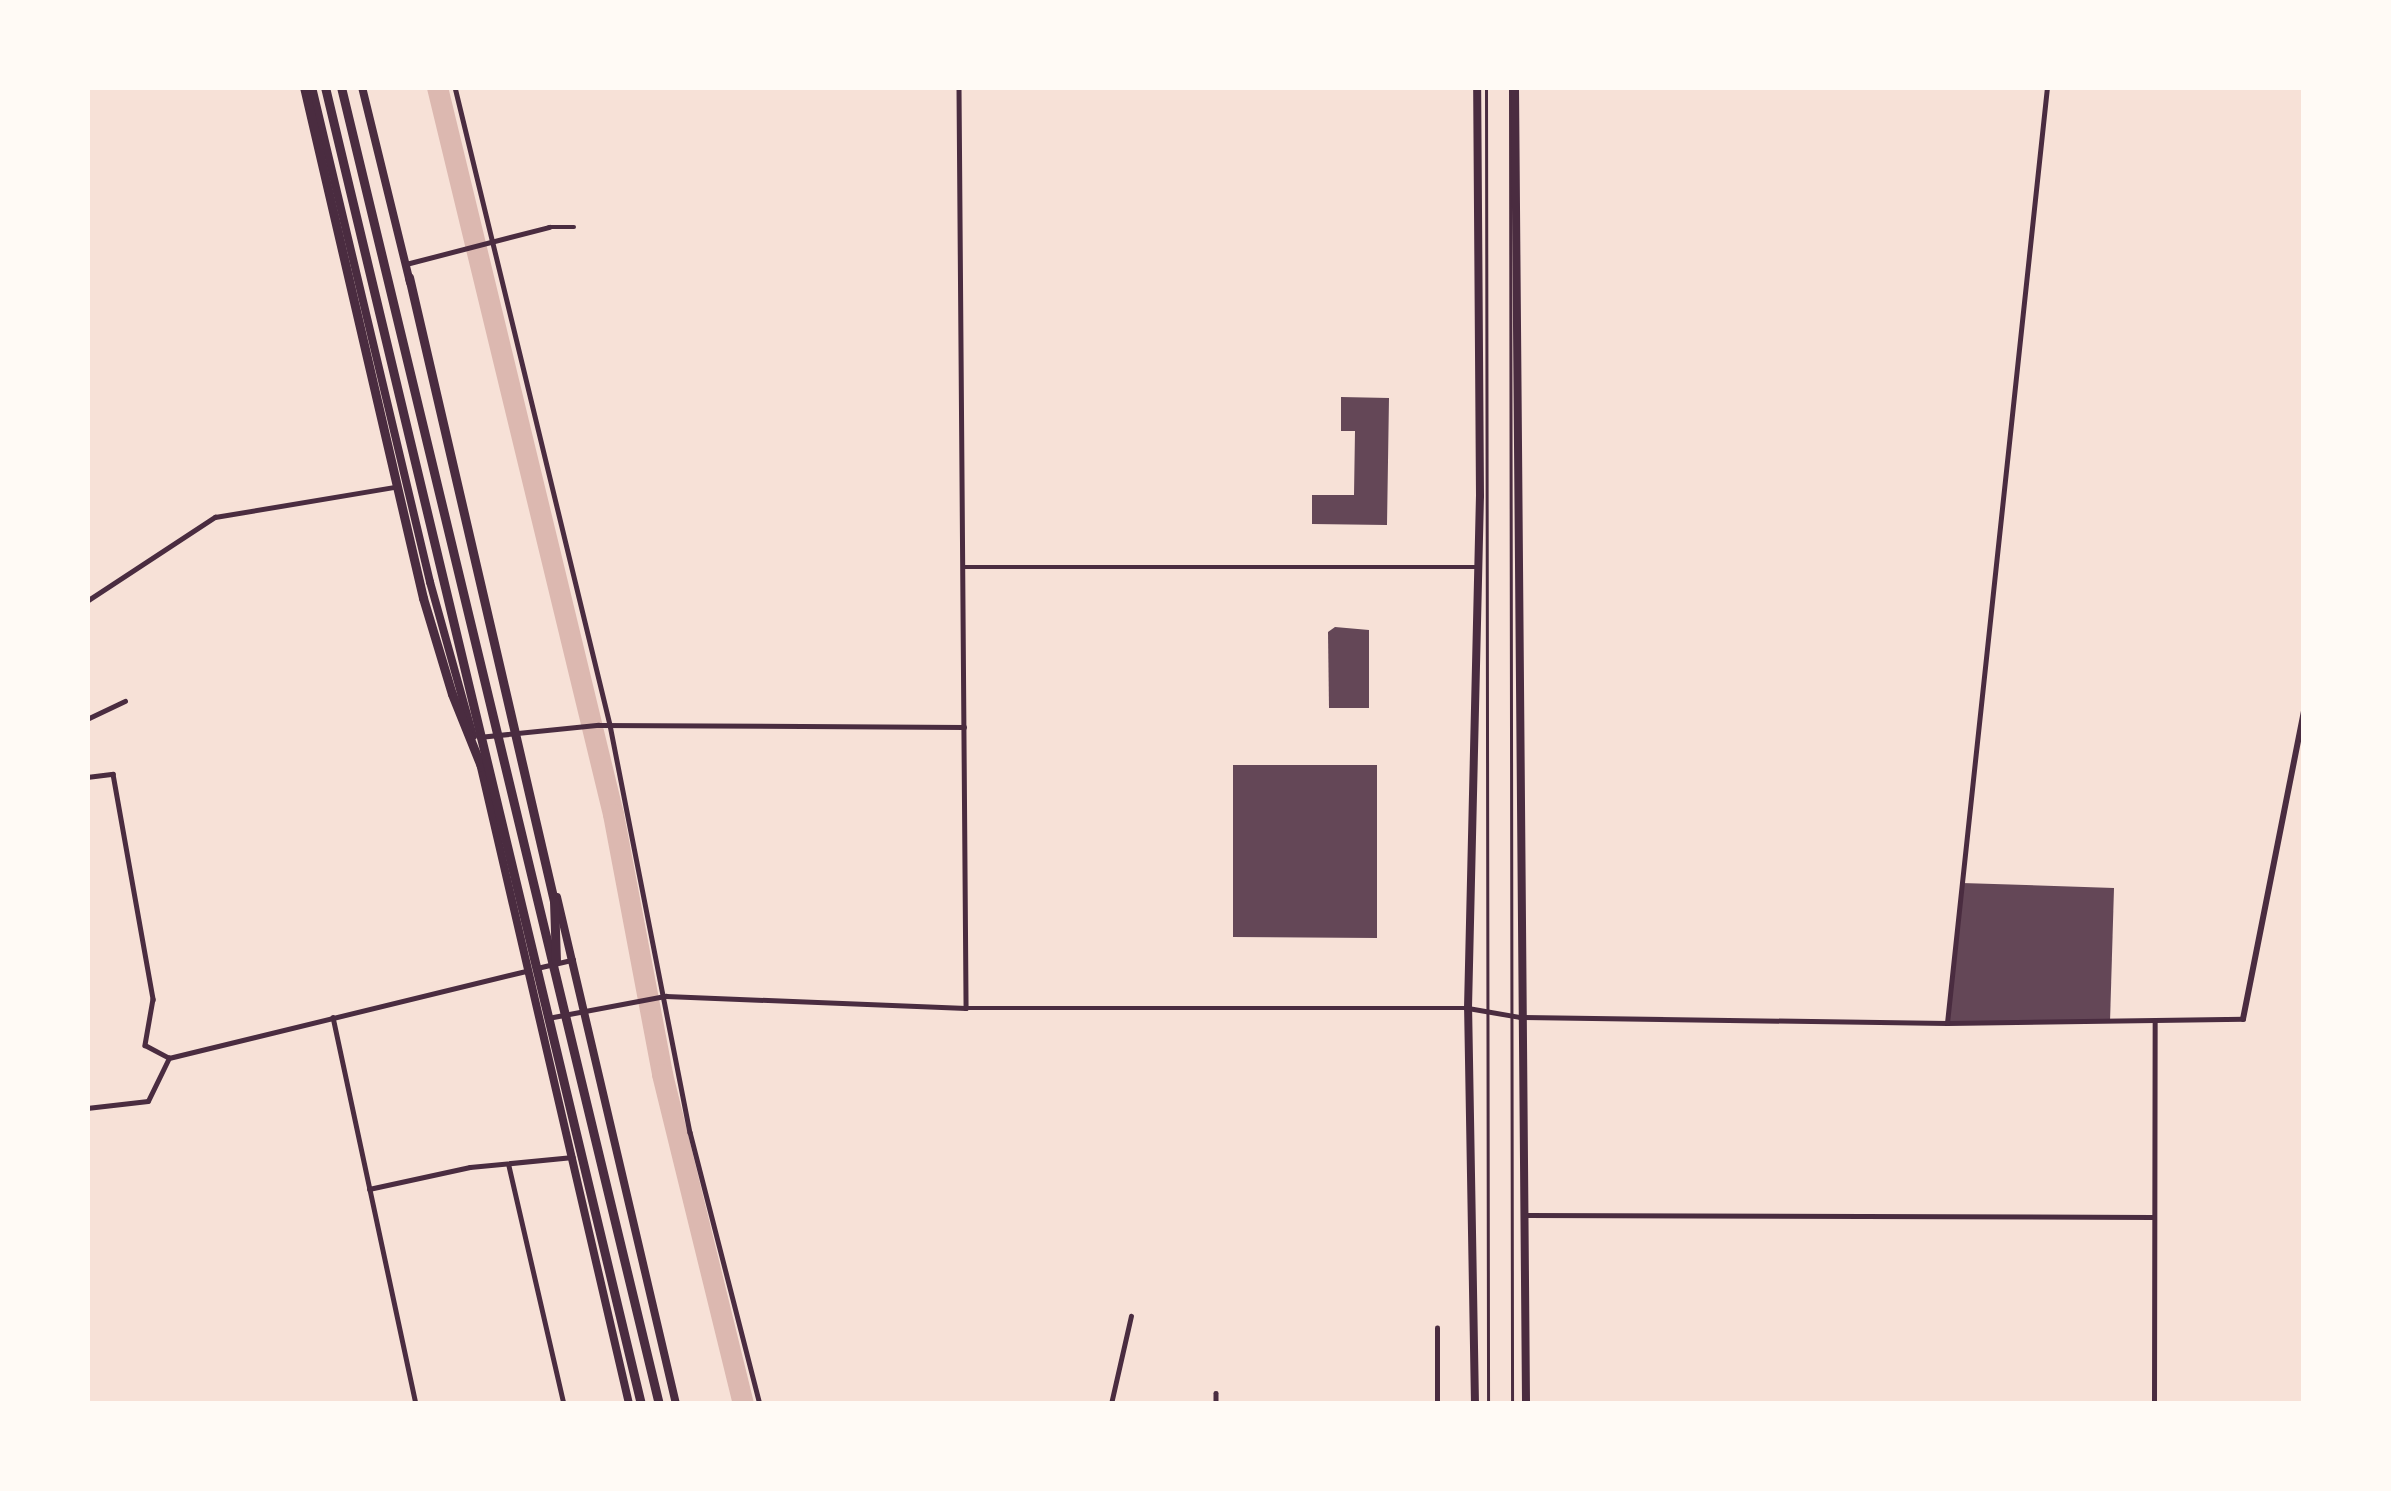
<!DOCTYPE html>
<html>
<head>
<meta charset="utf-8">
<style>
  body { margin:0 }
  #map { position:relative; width:2391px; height:1491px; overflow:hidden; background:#f7e1d7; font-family:Arial,sans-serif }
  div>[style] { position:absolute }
  .river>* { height:21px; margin:-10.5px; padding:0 10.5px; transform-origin:10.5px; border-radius:10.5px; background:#dcb8b0 }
  .building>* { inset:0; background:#644757 }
  .service>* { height:3px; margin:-1.5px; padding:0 1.5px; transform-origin:1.5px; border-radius:1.5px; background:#4a2c40 }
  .minor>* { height:4.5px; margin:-2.25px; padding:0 2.25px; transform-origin:2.25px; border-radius:2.25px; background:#4a2c40 }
  .tertiary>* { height:6px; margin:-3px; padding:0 3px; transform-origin:3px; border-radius:3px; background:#4a2c40 }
  .secondary>* { height:8px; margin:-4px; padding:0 4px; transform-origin:4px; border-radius:4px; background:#4a2c40 }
  .primary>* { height:8px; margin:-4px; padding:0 4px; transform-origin:4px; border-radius:4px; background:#4a2c40 }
  .trunk>* { height:9px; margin:-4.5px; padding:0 4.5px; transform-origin:4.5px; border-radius:4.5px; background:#4a2c40 }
  span { translate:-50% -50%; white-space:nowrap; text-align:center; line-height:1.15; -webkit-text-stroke:10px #fffaf5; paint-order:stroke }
  .frame { position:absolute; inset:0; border:90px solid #fffaf5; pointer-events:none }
</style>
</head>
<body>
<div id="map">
  <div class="river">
    <div style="left:437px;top:87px;width:748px;rotate:76.39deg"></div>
    <div style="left:613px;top:814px;width:265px;rotate:79.3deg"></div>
    <div style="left:662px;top:1074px;width:340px;rotate:76.2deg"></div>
  </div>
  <div class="building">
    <div style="clip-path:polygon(1341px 397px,1389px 398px,1387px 525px,1312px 524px,1312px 495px,1354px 495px,1355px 431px,1341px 431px)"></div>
    <div style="clip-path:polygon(1335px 627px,1369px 630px,1369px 708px,1329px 708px,1328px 632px)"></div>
    <div style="clip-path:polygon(1233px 765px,1377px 765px,1377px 938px,1233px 937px)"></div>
    <div style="clip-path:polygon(1962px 883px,2114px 888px,2110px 1022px,1947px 1023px)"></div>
  </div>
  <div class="service">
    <div style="left:1486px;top:87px;width:1317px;rotate:89.91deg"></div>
    <div style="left:1510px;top:87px;width:1317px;rotate:89.91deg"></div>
  </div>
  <div class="minor">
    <div style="left:455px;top:87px;width:657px;rotate:76.34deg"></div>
    <div style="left:610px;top:725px;width:415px;rotate:78.9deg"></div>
    <div style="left:690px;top:1132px;width:281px;rotate:75.6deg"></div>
    <div style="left:959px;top:87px;width:921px;rotate:89.56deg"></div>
    <div style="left:406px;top:264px;width:148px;rotate:-14.5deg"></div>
    <div style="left:549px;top:227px;width:25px"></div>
    <div style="left:963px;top:567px;width:515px"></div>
    <div style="left:87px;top:601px;width:153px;rotate:-33.3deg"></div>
    <div style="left:215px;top:517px;width:182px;rotate:-9.5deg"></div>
    <div style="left:87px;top:719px;width:42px;rotate:-25.3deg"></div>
    <div style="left:479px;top:737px;width:120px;rotate:-5.8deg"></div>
    <div style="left:598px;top:725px;width:366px;rotate:0.3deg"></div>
    <div style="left:87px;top:777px;width:26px;rotate:-7deg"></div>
    <div style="left:113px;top:774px;width:229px;rotate:79.9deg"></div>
    <div style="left:153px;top:999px;width:47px;rotate:99.9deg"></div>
    <div style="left:145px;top:1045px;width:27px;rotate:28deg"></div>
    <div style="left:537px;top:968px;width:37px;rotate:-13deg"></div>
    <div style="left:333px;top:1017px;width:396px;rotate:77.9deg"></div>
    <div style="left:548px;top:1018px;width:120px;rotate:-10.6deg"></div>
    <div style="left:666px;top:996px;width:300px;rotate:2.3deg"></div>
    <div style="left:966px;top:1008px;width:502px"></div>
    <div style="left:1468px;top:1008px;width:53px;rotate:9.8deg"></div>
    <div style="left:1520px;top:1017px;width:427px;rotate:0.8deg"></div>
    <div style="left:1947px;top:1023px;width:296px;rotate:-0.8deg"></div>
    <div style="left:1947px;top:1023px;width:941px;rotate:-83.9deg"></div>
    <div style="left:87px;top:1108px;width:61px;rotate:-6.5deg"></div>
    <div style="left:148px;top:1101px;width:48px;rotate:-64deg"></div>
    <div style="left:169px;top:1058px;width:367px;rotate:-13.7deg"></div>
    <div style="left:509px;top:1166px;width:244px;rotate:77deg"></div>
    <div style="left:369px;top:1189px;width:103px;rotate:-12.3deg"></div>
    <div style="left:470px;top:1167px;width:103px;rotate:-5.5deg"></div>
    <div style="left:1527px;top:1215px;width:625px;rotate:0.18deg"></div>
    <div style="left:1216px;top:1393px;width:11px;rotate:90deg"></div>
    <div style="left:1111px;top:1404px;width:90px;rotate:-77.2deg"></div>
    <div style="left:1437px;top:1404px;width:76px;rotate:-90deg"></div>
    <div style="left:2154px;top:1404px;width:383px;rotate:-89.9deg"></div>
  </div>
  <div class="tertiary">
    <div style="left:2243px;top:1019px;width:315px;rotate:-78.8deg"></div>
  </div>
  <div class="secondary">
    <div style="left:312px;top:87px;width:509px;rotate:76.59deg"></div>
    <div style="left:430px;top:582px;width:160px;rotate:74.4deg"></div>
    <div style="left:362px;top:87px;width:201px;rotate:76.2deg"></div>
    <div style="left:480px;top:763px;width:658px;rotate:76.91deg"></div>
    <div style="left:557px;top:897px;width:521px;rotate:76.79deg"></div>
  </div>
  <div class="primary">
    <div style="left:1515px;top:87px;width:1317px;rotate:89.52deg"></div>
    <div style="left:1475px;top:1404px;width:396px;rotate:-91deg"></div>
    <div style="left:1468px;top:1008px;width:512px;rotate:-88.66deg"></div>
    <div style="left:1480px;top:496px;width:409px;rotate:-90.4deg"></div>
  </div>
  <div class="trunk">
    <div style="left:304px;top:87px;width:525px;rotate:76.89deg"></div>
    <div style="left:423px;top:598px;width:100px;rotate:73.2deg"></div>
    <div style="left:452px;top:694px;width:78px;rotate:68.1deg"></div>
    <div style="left:325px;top:87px;width:1354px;rotate:76.51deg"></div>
    <div style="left:341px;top:87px;width:1355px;rotate:76.43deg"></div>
    <div style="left:409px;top:277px;width:641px;rotate:76.92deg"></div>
    <div style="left:554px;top:901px;width:60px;rotate:88.1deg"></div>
  </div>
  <div class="frame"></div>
</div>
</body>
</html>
